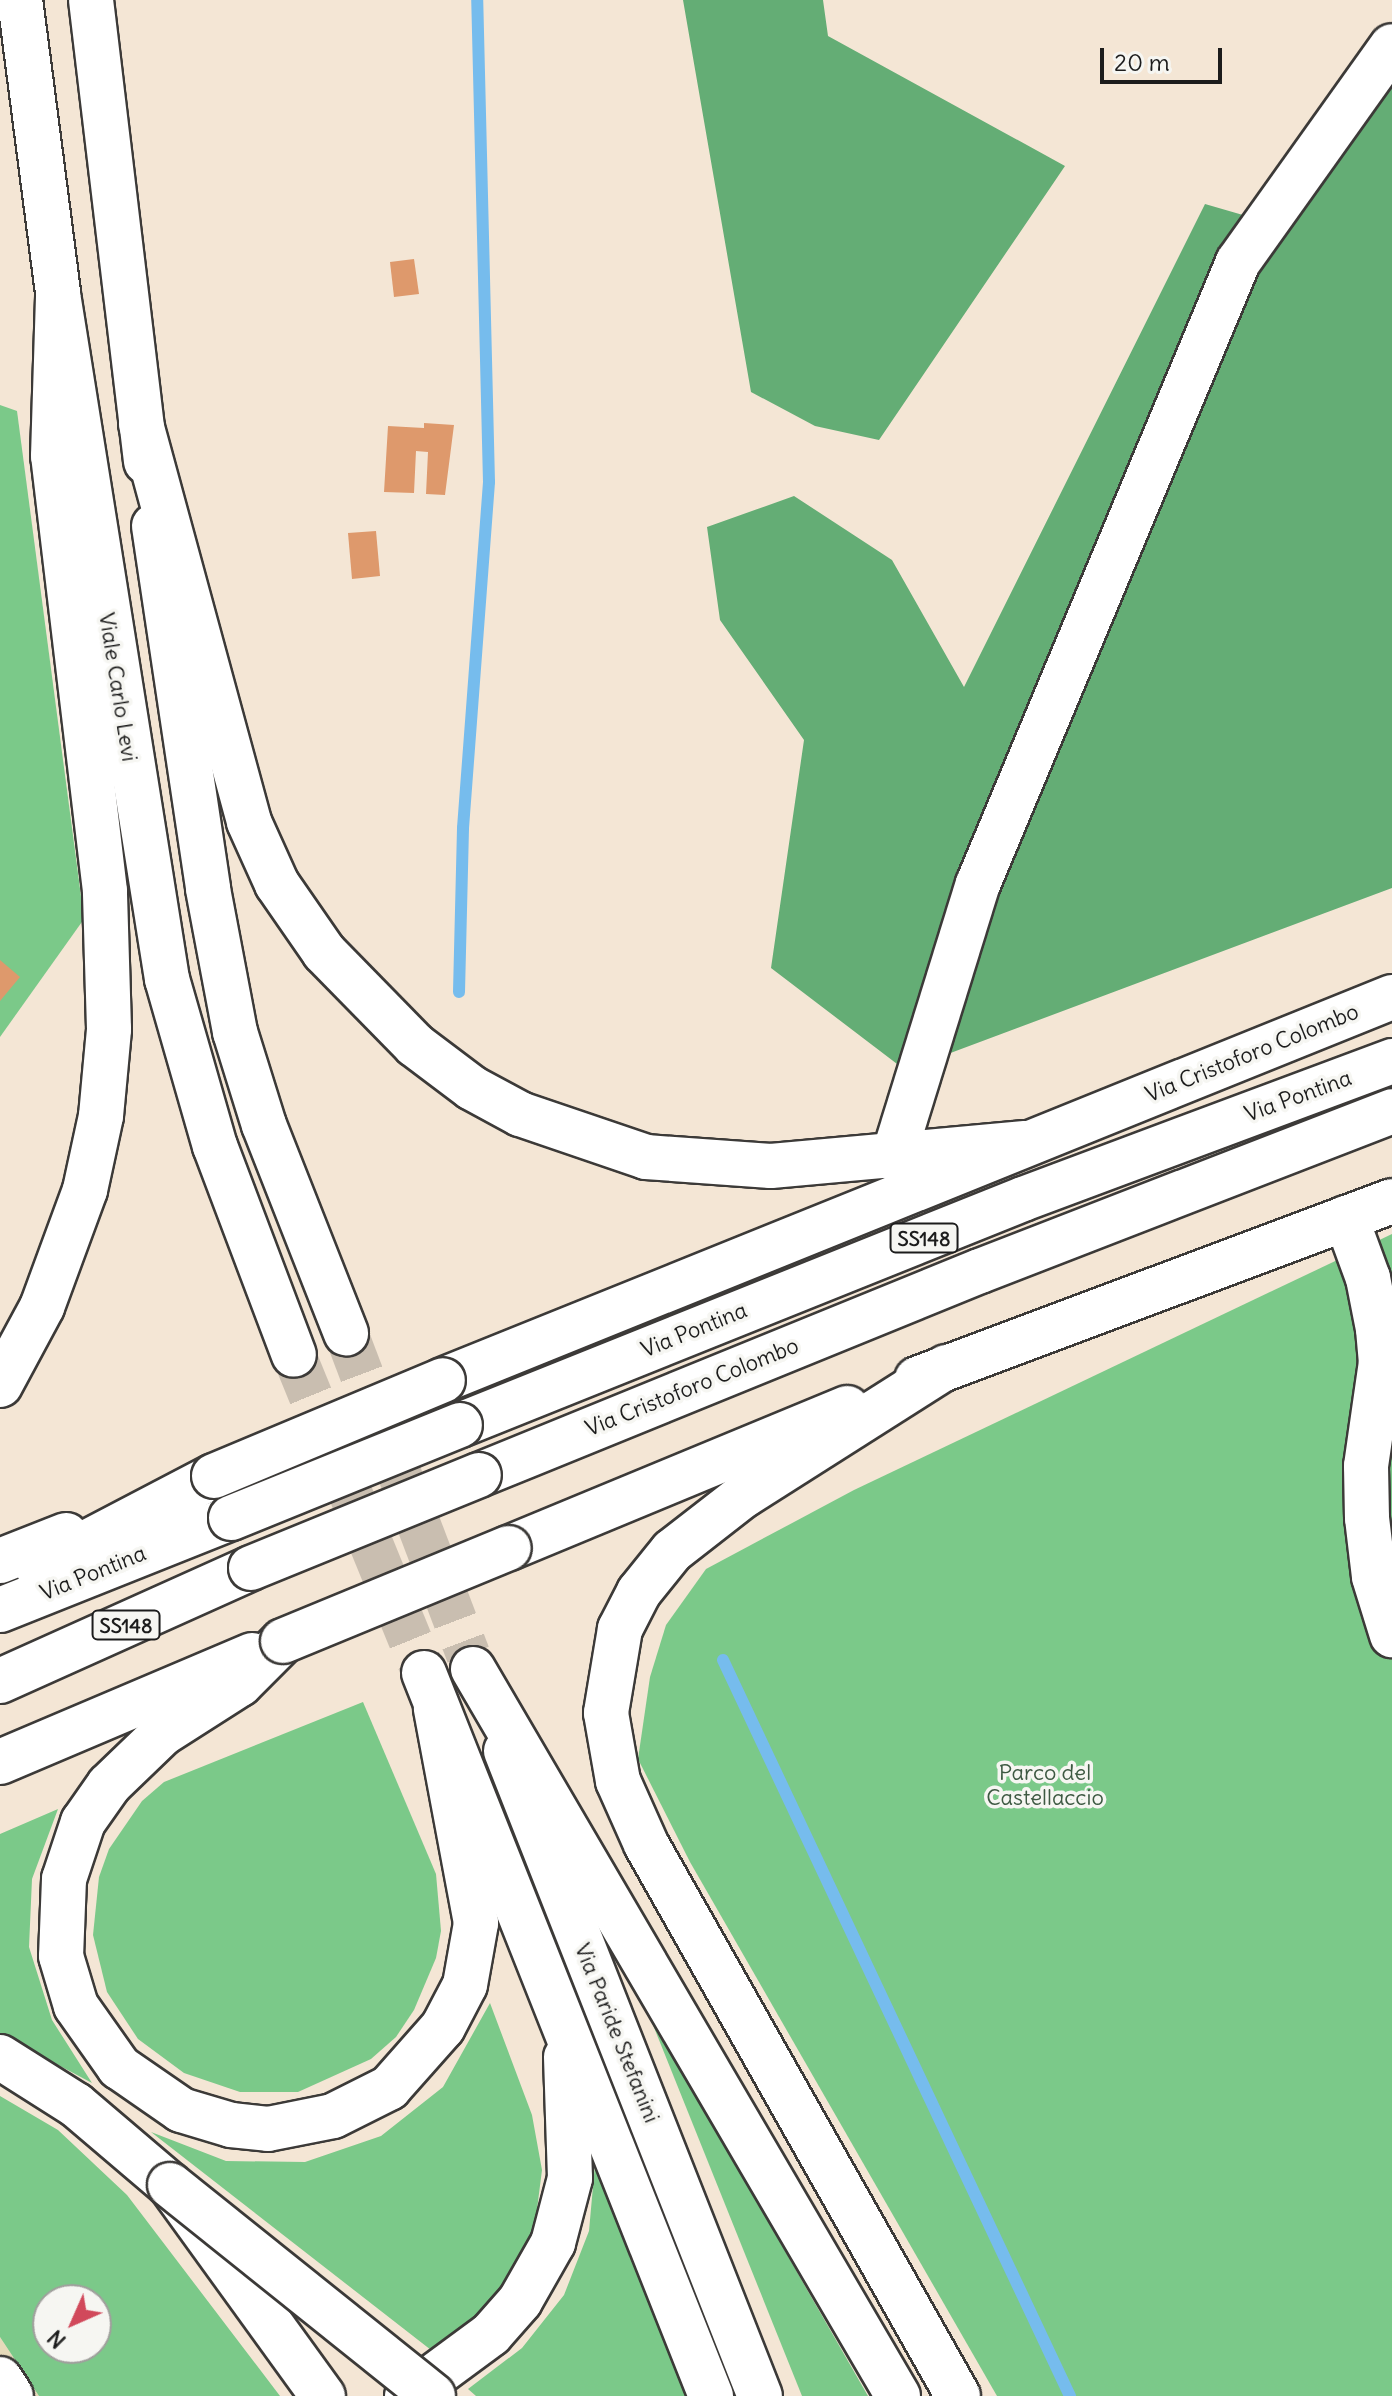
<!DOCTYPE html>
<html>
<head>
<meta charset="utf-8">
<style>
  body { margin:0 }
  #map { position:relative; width:1392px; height:2396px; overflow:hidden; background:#f4e6d5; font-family:Delius,sans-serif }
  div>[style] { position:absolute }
  .built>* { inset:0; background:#e6daba }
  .green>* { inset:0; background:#7bc989 }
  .forest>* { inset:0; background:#64ad75 }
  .stream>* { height:12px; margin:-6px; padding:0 6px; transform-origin:6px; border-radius:6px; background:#76bced }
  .building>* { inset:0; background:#de996c }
  .minor-tunnel>* { height:44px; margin-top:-22px; transform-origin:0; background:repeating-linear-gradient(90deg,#c9beb0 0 44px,transparent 0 66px) }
  .roads { filter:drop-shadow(2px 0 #3c3a38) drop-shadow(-2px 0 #3c3a38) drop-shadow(0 2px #3c3a38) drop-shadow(0 -2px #3c3a38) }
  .minor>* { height:44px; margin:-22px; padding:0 22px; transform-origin:22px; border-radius:22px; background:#fff }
  .major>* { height:44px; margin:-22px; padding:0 22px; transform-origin:22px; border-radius:22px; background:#fff }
  .highway>* { height:44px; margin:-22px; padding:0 22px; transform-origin:22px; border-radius:22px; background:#fff }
  .bridges { filter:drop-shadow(2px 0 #3c3a38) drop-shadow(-2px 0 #3c3a38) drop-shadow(0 2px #3c3a38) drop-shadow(0 -2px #3c3a38) }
  .major-bridge>* { height:44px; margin:-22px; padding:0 22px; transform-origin:22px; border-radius:22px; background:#fff }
  .highway-bridge>* { height:44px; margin:-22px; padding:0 22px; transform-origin:22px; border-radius:22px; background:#fff }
  span { translate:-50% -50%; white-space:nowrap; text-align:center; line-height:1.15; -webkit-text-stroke:7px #f6f6f2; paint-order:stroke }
  .shield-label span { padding:2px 6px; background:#f6f6f2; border:2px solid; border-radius:6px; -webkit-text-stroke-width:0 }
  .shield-label { font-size:20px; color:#1c1c1c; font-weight:700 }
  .street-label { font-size:22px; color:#1c1c1c }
  .park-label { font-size:22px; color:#3d5942 }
  .north { position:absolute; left:32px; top:2284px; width:80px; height:80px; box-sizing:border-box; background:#f6f6f2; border:2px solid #9f9f9c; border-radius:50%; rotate:225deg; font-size:22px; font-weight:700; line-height:32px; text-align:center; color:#1c1c1c }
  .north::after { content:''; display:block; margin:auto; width:28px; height:36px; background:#d1495b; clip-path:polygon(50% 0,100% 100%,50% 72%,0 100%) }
  .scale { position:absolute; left:1100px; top:48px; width:122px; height:36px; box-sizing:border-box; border:4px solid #1c1c1c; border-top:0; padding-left:10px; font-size:24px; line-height:28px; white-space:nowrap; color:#1c1c1c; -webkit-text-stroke:6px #f6f6f2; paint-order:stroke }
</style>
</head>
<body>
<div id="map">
  <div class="built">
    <div style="clip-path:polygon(0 2337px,39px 2396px,0 2396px)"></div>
  </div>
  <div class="green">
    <div style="clip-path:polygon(0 405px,17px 411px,84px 919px,0 1037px)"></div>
    <div style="clip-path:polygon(1392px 1234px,1392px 2396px,997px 2396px,690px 1862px,638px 1759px,650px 1677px,666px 1625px,706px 1569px,854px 1490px)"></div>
    <div style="clip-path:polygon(363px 1702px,436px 1874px,441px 1931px,436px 1958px,414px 2010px,396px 2037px,371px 2059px,298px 2092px,240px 2092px,184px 2073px,138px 2039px,107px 1992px,93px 1935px,99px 1877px,109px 1849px,142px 1801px,164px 1782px)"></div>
    <div style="clip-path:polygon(58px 1809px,32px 1879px,29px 1947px,52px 2020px,92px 2083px,0 2034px,0 1834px)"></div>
    <div style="clip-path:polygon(490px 2003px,532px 2115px,542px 2170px,535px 2225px,513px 2276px,477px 2319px,431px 2350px,151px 2132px,226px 2161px,305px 2162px,381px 2136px,443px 2087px)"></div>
    <div style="clip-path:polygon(647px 2010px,868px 2396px,802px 2396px)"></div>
    <div style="clip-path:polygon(evenodd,0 2096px,58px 2130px,127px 2195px,280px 2396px,39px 2396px,0 2337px,0 2096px,48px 2300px,96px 2300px,96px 2348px,48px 2348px,48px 2300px)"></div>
    <div style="clip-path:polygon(595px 2164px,691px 2396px,476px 2396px,468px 2389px,522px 2348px,564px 2295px,589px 2231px)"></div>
  </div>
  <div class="forest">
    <div style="clip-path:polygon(683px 0,823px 0,828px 36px,1065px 166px,879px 440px,815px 426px,751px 392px)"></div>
    <div style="clip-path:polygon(1392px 46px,1392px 888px,905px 1070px,771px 968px,804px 740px,720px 620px,707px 527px,794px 496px,892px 560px,964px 687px,1205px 204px,1267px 222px)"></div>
  </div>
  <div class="stream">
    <div style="left:459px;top:992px;width:164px;rotate:-88.6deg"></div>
    <div style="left:463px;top:828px;width:347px;rotate:-85.7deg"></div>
    <div style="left:489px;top:482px;width:482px;rotate:-91.4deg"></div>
    <div style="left:723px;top:1660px;width:814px;rotate:64.76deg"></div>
  </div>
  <div class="building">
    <div style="clip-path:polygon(414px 259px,419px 294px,394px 297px,390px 262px)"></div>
    <div style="clip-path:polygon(424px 423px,454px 425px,445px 495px,426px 494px,428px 452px,416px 451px,414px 493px,384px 492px,388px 426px,424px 428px)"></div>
    <div style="clip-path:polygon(376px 531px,380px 576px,352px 579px,348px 533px)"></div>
    <div style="clip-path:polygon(0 960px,20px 977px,0 1001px)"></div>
  </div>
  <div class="minor-tunnel">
    <div style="left:346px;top:1333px;width:344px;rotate:69.2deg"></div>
    <div style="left:294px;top:1355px;width:344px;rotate:67.8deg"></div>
  </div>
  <div class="roads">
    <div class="minor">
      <div style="left:20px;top:0;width:296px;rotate:82.6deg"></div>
      <div style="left:58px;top:294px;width:694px;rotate:80.96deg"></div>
      <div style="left:167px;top:979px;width:174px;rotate:74deg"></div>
      <div style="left:215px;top:1146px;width:223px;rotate:69.3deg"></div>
      <div style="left:91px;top:0;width:465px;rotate:83.2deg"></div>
      <div style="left:154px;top:526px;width:367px;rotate:81.5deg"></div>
      <div style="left:208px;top:889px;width:146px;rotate:79.3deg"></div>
      <div style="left:235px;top:1032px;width:97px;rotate:72.7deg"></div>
      <div style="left:264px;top:1125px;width:224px;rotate:68.5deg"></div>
      <div style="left:893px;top:1158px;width:287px;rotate:-72.8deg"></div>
      <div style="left:978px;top:884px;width:674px;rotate:-67.31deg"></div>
      <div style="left:1238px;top:262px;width:265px;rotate:-54.5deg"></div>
      <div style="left:1346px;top:1218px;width:64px;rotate:69.9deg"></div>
      <div style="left:1368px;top:1278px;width:52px;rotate:78.9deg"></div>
      <div style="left:1378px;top:1329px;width:33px;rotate:85deg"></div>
      <div style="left:1381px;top:1362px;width:105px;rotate:98.2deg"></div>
      <div style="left:1366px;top:1466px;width:52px;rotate:88.9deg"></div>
      <div style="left:1367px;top:1518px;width:59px;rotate:83.2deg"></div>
      <div style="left:1374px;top:1577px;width:61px;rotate:72.8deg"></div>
      <div style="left:424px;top:1673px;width:778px;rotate:68.35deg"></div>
      <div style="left:506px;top:1751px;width:693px;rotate:68.51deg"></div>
      <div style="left:0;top:2379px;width:20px;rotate:57deg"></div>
      <div style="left:407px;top:2396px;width:104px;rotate:-36.4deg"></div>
      <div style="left:491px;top:2334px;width:44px;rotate:-48.7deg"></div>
      <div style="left:520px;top:2301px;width:67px;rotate:-60.4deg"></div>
      <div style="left:553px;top:2243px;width:67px;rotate:-75.3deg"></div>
      <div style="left:570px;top:2178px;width:121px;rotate:-91.9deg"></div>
    </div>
    <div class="major">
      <div style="left:946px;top:1367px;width:239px;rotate:147.6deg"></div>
      <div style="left:744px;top:1495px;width:91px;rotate:142.1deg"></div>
      <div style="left:672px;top:1551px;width:53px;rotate:128.8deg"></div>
      <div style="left:639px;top:1592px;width:42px;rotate:117.2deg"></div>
      <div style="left:620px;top:1629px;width:85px;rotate:99.5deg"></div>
      <div style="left:606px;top:1713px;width:69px;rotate:80deg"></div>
      <div style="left:618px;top:1781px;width:69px;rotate:66deg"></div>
      <div style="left:646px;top:1844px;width:634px;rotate:60.52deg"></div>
      <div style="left:917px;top:1379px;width:507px;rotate:-20.54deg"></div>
      <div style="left:509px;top:1548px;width:366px;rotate:-22.5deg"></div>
      <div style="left:283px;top:1641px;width:61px;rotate:135deg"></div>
      <div style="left:240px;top:1684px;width:91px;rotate:147.5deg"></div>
      <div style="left:163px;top:1733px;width:75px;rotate:136.1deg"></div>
      <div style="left:109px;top:1785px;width:45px;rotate:125.1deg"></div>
      <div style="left:83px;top:1822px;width:60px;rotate:108.4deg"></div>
      <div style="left:64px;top:1879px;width:77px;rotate:92.2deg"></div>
      <div style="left:61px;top:1956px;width:52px;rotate:73.3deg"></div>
      <div style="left:76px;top:2006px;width:75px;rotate:54.8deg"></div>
      <div style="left:119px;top:2067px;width:75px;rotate:34.7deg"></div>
      <div style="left:181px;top:2110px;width:52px;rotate:16.7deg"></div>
      <div style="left:231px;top:2125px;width:37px;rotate:6deg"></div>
      <div style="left:268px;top:2129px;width:66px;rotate:-11.3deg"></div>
      <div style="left:333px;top:2116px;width:63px;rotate:-26.6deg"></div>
      <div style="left:389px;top:2088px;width:81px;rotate:-48.5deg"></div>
      <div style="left:443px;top:2027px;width:47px;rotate:-62.4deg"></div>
      <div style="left:465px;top:1985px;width:63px;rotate:-79.9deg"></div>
      <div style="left:476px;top:1923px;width:218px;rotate:-100.6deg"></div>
      <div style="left:473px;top:1669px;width:842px;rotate:59.69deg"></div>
      <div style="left:0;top:1762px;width:274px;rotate:-23deg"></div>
      <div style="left:0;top:2057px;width:90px;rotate:32.3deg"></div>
      <div style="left:76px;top:2105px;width:123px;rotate:40.4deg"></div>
      <div style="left:170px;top:2185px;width:261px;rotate:54.1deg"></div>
    </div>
    <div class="highway">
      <div style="left:141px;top:424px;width:412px;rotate:74.8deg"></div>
      <div style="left:249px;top:822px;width:68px;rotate:65.7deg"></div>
      <div style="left:277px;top:884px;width:83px;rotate:55.3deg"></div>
      <div style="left:324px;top:952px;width:130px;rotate:45.6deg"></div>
      <div style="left:415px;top:1045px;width:71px;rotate:37deg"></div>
      <div style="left:472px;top:1088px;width:55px;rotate:28.4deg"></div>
      <div style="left:520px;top:1114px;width:133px;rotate:18.8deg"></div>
      <div style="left:646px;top:1157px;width:125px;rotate:4.1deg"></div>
      <div style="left:771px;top:1166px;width:255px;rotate:-5.2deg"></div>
      <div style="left:443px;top:1380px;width:1023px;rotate:-21.98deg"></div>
      <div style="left:0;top:1385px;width:89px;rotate:-61.7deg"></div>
      <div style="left:42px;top:1307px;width:125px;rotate:-69.8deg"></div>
      <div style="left:85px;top:1190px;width:76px;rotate:-77.8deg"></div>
      <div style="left:101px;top:1116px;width:87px;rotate:-84.7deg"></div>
      <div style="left:109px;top:1029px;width:138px;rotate:-91.7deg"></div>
      <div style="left:105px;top:891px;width:438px;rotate:-96.8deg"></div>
      <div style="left:53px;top:456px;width:162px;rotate:-88.2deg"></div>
      <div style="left:460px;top:1425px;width:607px;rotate:-21.87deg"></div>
      <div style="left:1023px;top:1199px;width:394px;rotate:-20.5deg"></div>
      <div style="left:479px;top:1475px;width:541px;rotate:-22.16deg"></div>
      <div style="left:980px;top:1271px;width:442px;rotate:-21.2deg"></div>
      <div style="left:0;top:1561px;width:71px;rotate:-21.5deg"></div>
      <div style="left:38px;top:1568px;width:199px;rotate:-27.6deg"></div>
      <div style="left:0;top:1610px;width:249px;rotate:-21.7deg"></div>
      <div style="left:0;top:1681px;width:275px;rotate:-24.2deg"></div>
    </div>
  </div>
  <div class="bridges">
    <div class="major-bridge">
      <div style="left:283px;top:1641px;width:244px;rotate:-22.4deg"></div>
      <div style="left:170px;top:2185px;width:337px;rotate:38.7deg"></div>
    </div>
    <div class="highway-bridge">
      <div style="left:214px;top:1476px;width:248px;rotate:-22.7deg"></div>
      <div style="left:231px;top:1518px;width:247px;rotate:-22.1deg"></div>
      <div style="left:251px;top:1568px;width:246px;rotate:-22.2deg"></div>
    </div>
  </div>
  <div class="shield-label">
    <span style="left:924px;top:1238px">SS148</span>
    <span style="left:126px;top:1625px">SS148</span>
  </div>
  <div class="street-label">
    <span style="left:118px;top:687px;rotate:81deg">Viale Carlo Levi</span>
    <span style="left:1252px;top:1053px;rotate:-22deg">Via Cristoforo Colombo</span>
    <span style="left:1298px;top:1096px;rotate:-20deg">Via Pontina</span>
    <span style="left:694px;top:1330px;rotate:-22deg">Via Pontina</span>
    <span style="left:692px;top:1387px;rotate:-22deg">Via Cristoforo Colombo</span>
    <span style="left:93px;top:1573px;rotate:-22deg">Via Pontina</span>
    <span style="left:617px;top:2033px;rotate:68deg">Via Paride Stefanini</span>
  </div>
  <div class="park-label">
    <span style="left:1045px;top:1785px">Parco del<br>Castellaccio</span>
  </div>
  <div class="north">N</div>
  <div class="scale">20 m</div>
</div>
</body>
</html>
